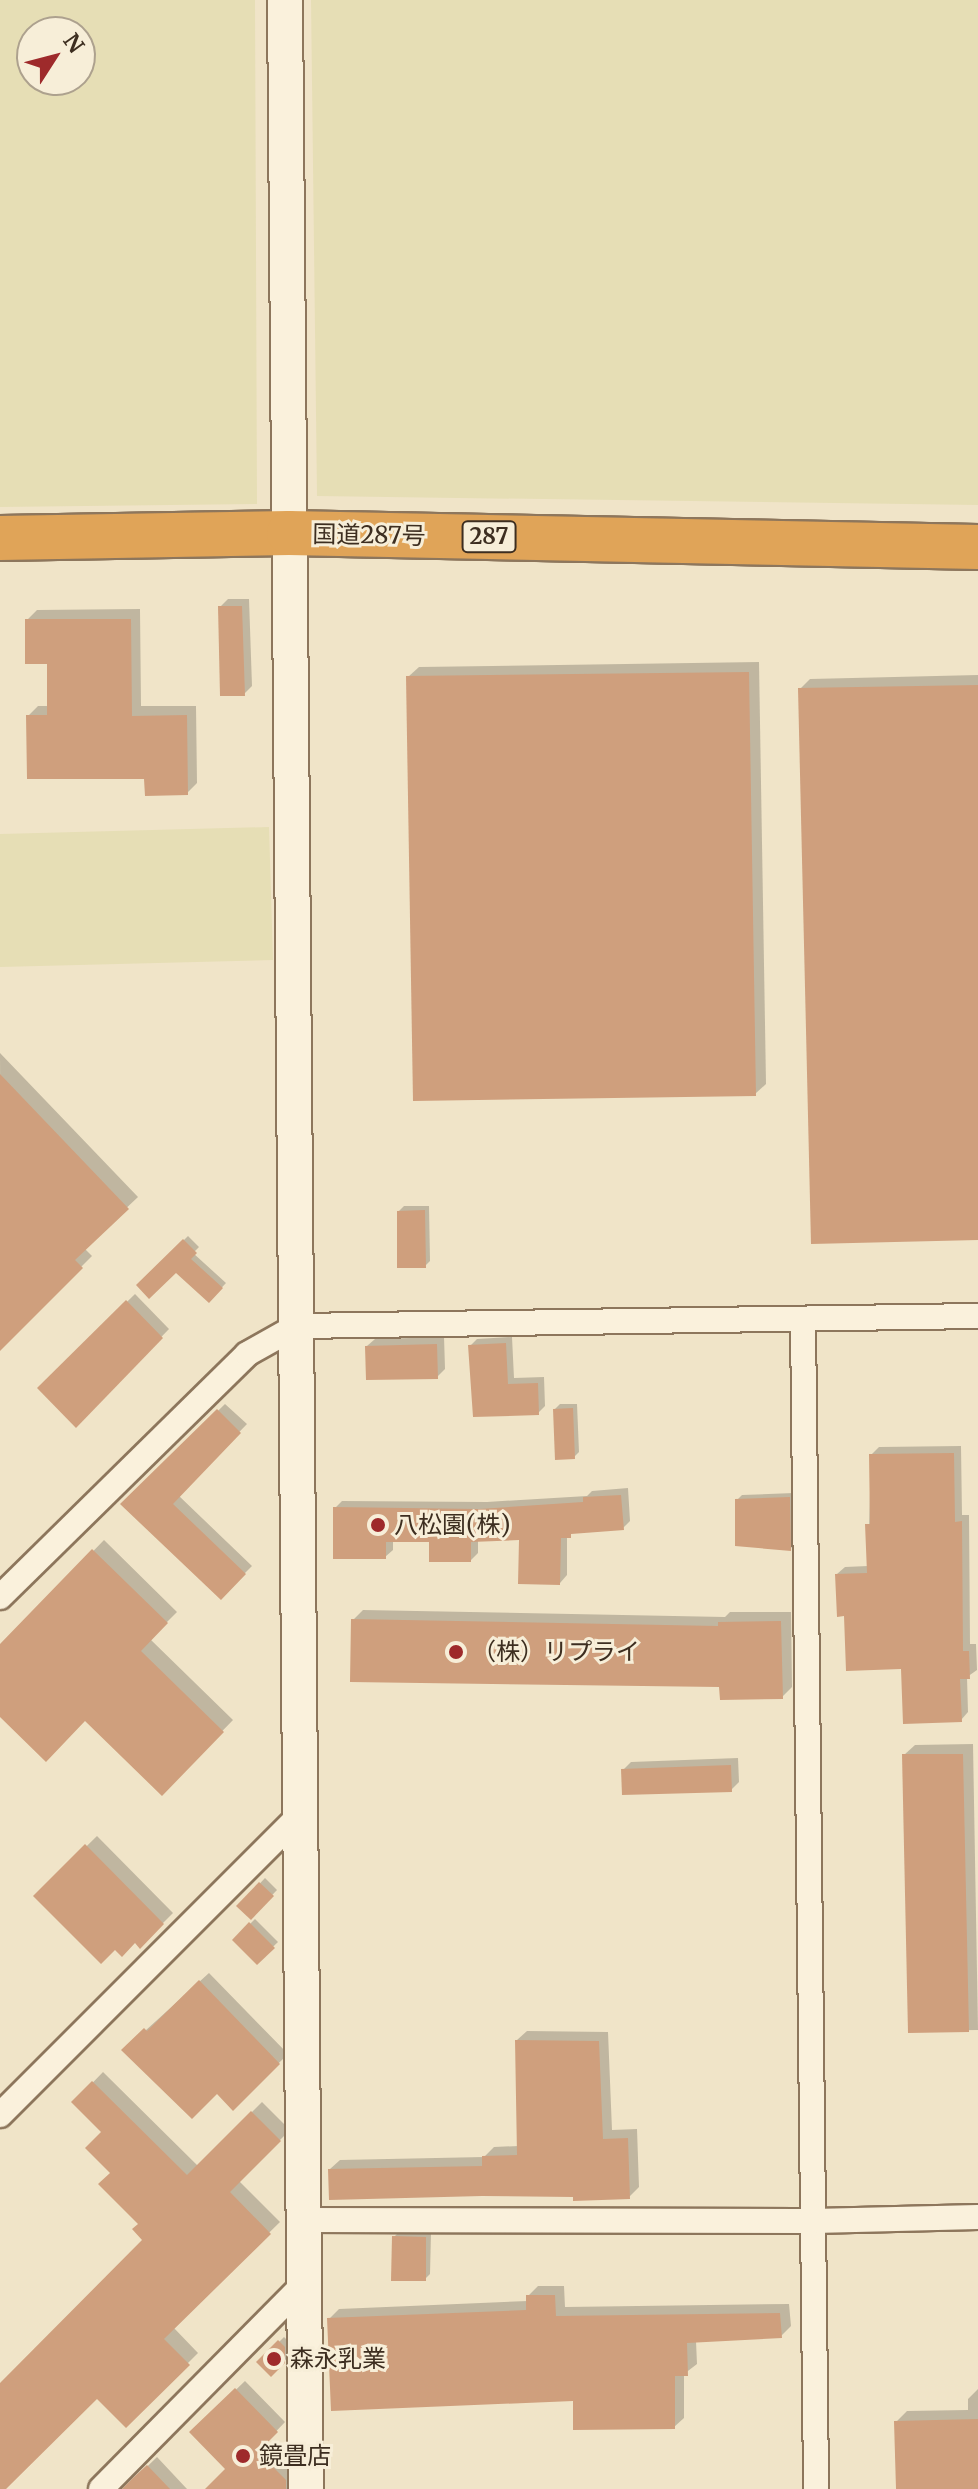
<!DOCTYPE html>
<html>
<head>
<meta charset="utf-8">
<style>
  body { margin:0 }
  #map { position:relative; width:978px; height:2489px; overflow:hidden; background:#f0e4c8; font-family:Merriweather,"Noto Sans JP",serif }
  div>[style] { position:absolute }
  .farmland>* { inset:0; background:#e6deb5 }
  .shadow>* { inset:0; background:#0003 }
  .building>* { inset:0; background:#cf9f7d }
  .roads { filter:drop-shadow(2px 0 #8d765c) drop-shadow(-2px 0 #8d765c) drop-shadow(0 2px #8d765c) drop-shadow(0 -2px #8d765c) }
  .street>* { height:24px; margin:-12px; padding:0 12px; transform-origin:12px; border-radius:12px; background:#faf1dc }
  .secondary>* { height:34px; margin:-17px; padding:0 17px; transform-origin:17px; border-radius:17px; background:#faf1dc }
  .highway>* { height:44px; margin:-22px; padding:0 22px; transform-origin:22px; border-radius:22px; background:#e0a458 }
  .dots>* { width:22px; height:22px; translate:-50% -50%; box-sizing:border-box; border:4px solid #f7eed8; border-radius:50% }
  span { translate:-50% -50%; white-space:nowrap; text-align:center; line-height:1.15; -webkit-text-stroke:6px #f7eed8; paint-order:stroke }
  .shield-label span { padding:2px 6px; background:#f7eed8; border:2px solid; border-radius:6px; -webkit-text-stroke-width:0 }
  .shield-label { font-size:22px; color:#3d2e20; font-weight:700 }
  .street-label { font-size:24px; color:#3d2e20 }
  .poi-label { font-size:24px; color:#3d2e20 }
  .left { translate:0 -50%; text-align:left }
  .north { position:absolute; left:16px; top:16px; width:80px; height:80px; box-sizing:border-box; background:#f7eed8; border:2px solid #ada18e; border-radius:50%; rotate:54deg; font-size:22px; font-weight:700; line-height:32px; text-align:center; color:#3d2e20 }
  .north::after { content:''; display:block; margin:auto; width:28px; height:36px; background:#9e2a2b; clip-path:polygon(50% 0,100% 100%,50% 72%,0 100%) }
</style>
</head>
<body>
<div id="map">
  <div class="farmland">
    <div style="clip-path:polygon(evenodd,0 0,255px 0,257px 504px,0 507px,0 0,32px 32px,80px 32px,80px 80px,32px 80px,32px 32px)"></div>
    <div style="clip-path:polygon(311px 0,978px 0,978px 505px,317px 496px)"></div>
    <div style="clip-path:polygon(269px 827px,273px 960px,0 967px,0 834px)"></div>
  </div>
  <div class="shadow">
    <div style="clip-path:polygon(228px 599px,249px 599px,252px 686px,244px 694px,220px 607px)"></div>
    <div style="clip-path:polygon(140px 609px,141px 706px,196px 706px,197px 783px,187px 793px,146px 777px,28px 716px,38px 706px,49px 706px,49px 662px,27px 620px,37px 610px)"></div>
    <div style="clip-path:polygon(759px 662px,766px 1084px,755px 1094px,408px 677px,419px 667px)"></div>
    <div style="clip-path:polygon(978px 675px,978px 1238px,800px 689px,810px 679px)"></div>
    <div style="clip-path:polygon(0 1053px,138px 1197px,84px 1248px,92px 1256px,1px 1347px)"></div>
    <div style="clip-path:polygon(404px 1206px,429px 1206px,430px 1261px,425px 1266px,399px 1211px)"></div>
    <div style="clip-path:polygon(188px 1236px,199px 1247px,193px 1253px,226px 1283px,209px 1301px,176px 1270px,139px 1285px)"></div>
    <div style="clip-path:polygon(135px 1294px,169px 1329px,76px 1425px,39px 1388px)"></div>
    <div style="clip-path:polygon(444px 1337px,445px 1369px,437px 1377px,367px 1346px,375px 1339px)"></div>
    <div style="clip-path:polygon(512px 1337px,514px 1378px,544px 1377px,545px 1406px,538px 1413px,475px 1415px,470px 1346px,477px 1339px)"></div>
    <div style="clip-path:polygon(225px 1404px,247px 1424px,178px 1495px,252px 1566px,221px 1597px,123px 1504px)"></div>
    <div style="clip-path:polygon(560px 1404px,577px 1404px,579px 1452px,574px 1457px,555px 1409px)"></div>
    <div style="clip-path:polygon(961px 1446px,962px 1515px,969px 1515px,970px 1644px,976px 1644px,977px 1670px,967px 1677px,968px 1712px,961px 1720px,846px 1614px,837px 1574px,845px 1567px,868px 1566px,871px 1455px,879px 1447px)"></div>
    <div style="clip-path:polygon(628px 1488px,630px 1521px,623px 1528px,574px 1531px,567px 1536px,567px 1575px,560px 1583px,521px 1538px,478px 1540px,478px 1553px,471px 1560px,431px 1540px,393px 1540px,393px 1550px,385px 1557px,335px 1508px,342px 1501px,487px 1502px,587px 1496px,592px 1491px)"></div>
    <div style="clip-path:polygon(794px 1493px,795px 1544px,790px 1549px,737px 1500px,742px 1495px)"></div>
    <div style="clip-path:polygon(104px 1540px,177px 1612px,150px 1639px,233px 1720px,162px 1793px,85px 1719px,0 1715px,0 1647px)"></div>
    <div style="clip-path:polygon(363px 1610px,725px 1617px,730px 1612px,791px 1612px,792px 1687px,782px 1697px,353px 1620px)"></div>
    <div style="clip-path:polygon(973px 1744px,978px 2030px,910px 2031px,904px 1755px,915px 1745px)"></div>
    <div style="clip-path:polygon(738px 1758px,739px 1782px,731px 1790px,623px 1770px,631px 1762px)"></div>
    <div style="clip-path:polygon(97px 1836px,173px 1913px,140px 1946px,135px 1941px,115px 1947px,36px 1896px)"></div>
    <div style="clip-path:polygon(265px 1878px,277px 1890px,251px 1917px,239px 1906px)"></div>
    <div style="clip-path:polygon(255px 1919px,278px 1942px,257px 1962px,234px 1940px)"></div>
    <div style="clip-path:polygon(209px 1973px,288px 2054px,233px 2108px,217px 2091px,124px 2050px)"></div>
    <div style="clip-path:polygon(527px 2031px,608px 2032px,612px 2130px,637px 2129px,639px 2187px,629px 2197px,575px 2195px,330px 2169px,340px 2160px,484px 2157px,494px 2147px,519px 2146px,517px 2040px)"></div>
    <div style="clip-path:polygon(103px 2072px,198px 2166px,262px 2102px,290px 2130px,239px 2181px,280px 2222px,173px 2327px,198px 2353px,126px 2425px,97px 2396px,0 2489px,0 2385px,145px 2240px,141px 2224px,113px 2173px,104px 2132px,74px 2102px)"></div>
    <div style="clip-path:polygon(399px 2232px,431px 2233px,430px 2274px,425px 2279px,394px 2237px)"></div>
    <div style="clip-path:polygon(538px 2286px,564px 2286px,565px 2307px,789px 2304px,791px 2326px,781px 2336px,696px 2341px,697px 2364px,684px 2374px,684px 2418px,674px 2427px,575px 2399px,329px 2319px,339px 2309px,528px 2301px,528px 2296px)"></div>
    <div style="clip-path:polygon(284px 2337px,289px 2342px,289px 2356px,271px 2375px,259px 2362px)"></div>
    <div style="clip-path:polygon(245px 2381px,285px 2422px,266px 2442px,294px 2470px,295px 2482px,288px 2489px,208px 2489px,228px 2469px,192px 2432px)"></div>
    <div style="clip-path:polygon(978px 2389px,978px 2489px,898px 2489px,896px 2422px,907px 2411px,968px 2410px,968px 2399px)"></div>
    <div style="clip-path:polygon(157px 2457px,187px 2489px,124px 2489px)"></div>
  </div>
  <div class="building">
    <div style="clip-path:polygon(218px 606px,242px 606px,245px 696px,220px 696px)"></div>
    <div style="clip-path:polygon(25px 619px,131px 619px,132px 716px,187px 715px,188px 795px,145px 796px,144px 779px,27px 779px,26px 715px,47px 715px,47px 664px,25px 664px)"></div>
    <div style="clip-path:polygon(749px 672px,756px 1096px,413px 1101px,406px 676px)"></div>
    <div style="clip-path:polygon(978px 685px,978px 1240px,811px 1244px,798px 688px)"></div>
    <div style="clip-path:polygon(0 1074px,129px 1209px,75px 1260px,83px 1268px,0 1351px)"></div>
    <div style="clip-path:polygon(425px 1210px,426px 1268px,397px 1268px,397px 1211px)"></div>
    <div style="clip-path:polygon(183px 1239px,197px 1253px,191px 1259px,223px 1288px,209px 1303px,176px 1273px,149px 1299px,136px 1285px)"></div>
    <div style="clip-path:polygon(126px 1300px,163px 1338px,76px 1428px,37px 1388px)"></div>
    <div style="clip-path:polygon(506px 1343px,508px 1384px,538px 1383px,539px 1415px,473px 1417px,468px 1345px)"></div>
    <div style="clip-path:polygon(437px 1344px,438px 1379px,366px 1380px,365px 1346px)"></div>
    <div style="clip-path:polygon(573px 1408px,575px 1459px,555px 1460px,553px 1409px)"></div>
    <div style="clip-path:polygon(217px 1409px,241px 1433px,173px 1504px,246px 1574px,221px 1600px,120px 1504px)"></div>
    <div style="clip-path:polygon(954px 1453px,955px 1522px,962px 1521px,963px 1651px,969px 1651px,970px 1679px,960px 1679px,962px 1722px,903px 1724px,901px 1669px,846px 1671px,844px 1616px,837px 1617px,835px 1574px,867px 1573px,865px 1524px,870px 1524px,869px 1454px)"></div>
    <div style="clip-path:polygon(621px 1495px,624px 1530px,571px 1534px,571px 1538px,561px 1538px,560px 1585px,518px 1584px,519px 1540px,471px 1542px,471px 1562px,429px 1562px,429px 1542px,386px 1542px,386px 1559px,333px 1559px,333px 1507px,479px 1509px,583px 1502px,583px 1497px)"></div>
    <div style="clip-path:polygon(790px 1497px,791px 1551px,735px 1546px,735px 1499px)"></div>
    <div style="clip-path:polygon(92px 1549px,168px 1623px,141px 1651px,224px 1732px,162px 1796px,85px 1721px,46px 1762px,0 1717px,0 1644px)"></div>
    <div style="clip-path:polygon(351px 1619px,718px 1626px,718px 1622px,781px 1621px,783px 1699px,720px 1700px,719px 1687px,350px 1682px)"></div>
    <div style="clip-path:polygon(902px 1754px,963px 1754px,969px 2032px,908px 2033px)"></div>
    <div style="clip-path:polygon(731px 1765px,732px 1792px,622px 1795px,621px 1769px)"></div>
    <div style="clip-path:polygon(85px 1844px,164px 1924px,140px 1949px,135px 1943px,122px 1957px,115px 1950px,101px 1964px,33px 1896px)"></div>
    <div style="clip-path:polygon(259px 1882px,274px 1896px,251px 1920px,236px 1906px)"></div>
    <div style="clip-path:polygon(249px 1922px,275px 1948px,257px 1965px,232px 1940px)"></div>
    <div style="clip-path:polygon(199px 1980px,280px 2064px,233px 2111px,217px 2094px,192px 2119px,121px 2050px,144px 2028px,147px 2031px)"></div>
    <div style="clip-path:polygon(515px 2040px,599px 2041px,603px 2139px,628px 2138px,630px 2199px,573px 2201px,573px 2197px,482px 2196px,329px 2200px,328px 2169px,482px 2166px,482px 2156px,517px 2155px)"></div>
    <div style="clip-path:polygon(92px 2081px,187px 2175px,251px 2111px,281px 2141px,230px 2192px,271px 2234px,164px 2339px,190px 2365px,126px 2428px,97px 2399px,6px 2489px,0 2489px,0 2383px,142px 2240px,132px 2229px,138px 2224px,98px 2184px,110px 2173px,85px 2148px,101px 2132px,71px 2102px)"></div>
    <div style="clip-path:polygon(392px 2236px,426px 2237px,426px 2281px,391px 2281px)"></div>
    <div style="clip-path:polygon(526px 2295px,555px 2295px,556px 2316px,780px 2313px,782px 2338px,687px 2343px,688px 2376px,675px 2376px,675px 2429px,573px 2430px,573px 2401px,331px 2411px,327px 2318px,526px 2310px)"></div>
    <div style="clip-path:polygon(278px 2340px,285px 2347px,285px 2363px,271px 2377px,256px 2362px)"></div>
    <div style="clip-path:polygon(235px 2388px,278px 2432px,258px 2452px,286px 2480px,286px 2489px,205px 2489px,225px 2469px,189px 2432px)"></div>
    <div style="clip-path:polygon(978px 2419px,978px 2489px,896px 2489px,894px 2421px)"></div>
    <div style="clip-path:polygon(147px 2465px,170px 2489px,122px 2489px,134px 2477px)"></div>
  </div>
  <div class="roads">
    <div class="street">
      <div style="left:803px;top:1320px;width:1169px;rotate:89.36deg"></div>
      <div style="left:0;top:1597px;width:346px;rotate:-44.5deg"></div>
      <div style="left:247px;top:1354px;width:57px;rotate:-29.2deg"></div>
      <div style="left:297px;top:1326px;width:681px;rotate:-0.84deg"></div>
      <div style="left:0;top:2115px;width:427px;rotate:-45deg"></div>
      <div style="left:302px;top:2220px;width:512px;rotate:0.11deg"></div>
      <div style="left:814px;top:2221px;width:164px;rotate:-1.4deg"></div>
      <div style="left:101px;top:2489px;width:286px;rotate:-45.3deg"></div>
    </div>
    <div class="secondary">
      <div style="left:285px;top:0;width:2489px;rotate:89.52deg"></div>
    </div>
    <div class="highway">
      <div style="left:0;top:538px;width:289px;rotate:-1deg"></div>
      <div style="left:289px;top:533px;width:689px;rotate:1.16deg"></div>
    </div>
  </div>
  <div class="dots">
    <div style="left:378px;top:1525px;background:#9e2a2b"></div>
    <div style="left:456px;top:1652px;background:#9e2a2b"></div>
    <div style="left:274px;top:2359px;background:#9e2a2b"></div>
    <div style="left:243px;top:2456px;background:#9e2a2b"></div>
  </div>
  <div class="shield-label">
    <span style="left:489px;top:537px">287</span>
  </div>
  <div class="street-label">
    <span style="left:369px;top:535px;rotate:1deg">国道287号</span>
  </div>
  <div class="poi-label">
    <span class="left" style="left:394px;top:1525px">八松園(株)</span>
    <span class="left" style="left:472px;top:1652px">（株）リプライ</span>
    <span class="left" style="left:290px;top:2359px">森永乳業</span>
    <span class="left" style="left:259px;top:2456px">鏡畳店</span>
  </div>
  <div class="north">N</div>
</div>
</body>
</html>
